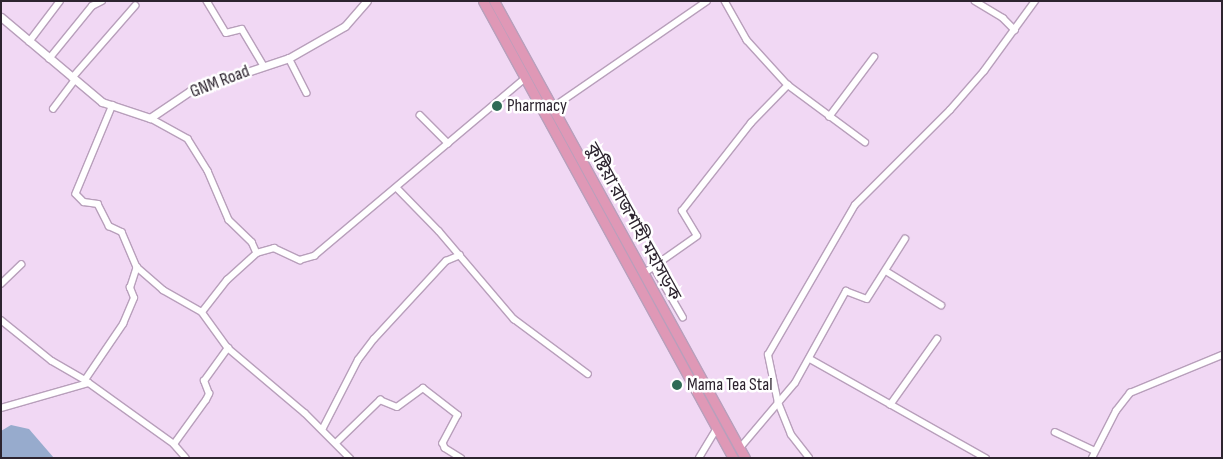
<!DOCTYPE html>
<html>
<head>
<meta charset="utf-8">
<style>
  body { margin:0 }
  #map { position:relative; width:1223px; height:459px; overflow:hidden; background:#f1d8f4; font-family:"Sofia Sans Condensed","Noto Sans Bengali",sans-serif }
  div>[style] { position:absolute }
  .water>* { inset:0; background:#97abcd }
  .roads { filter:drop-shadow(1px 0 #b89fbb) drop-shadow(-1px 0 #b89fbb) drop-shadow(0 1px #b89fbb) drop-shadow(0 -1px #b89fbb) }
  .minor>* { height:5.5px; margin:-2.75px; padding:0 2.75px; transform-origin:2.75px; border-radius:2.75px; background:#fff }
  .tertiary>* { height:7px; margin:-3.5px; padding:0 3.5px; transform-origin:3.5px; border-radius:3.5px; background:#fff }
  .trunk>* { height:9px; margin:-4.5px; padding:0 4.5px; transform-origin:4.5px; border-radius:4.5px; background:#df98b6 }
  .dots>* { width:14px; height:14px; translate:-50% -50%; box-sizing:border-box; border:2px solid #fff; border-radius:50% }
  span { translate:-50% -50%; white-space:nowrap; text-align:center; line-height:1.15; -webkit-text-stroke:5px #fff; paint-order:stroke }
  .street-label { font-size:18px; color:#2d242f }
  .poi-label { font-size:18px; color:#2d242f }
  .left { translate:0 -50%; text-align:left }
  .frame { position:absolute; inset:0; border:2px solid #2d242f; pointer-events:none }
</style>
</head>
<body>
<div id="map">
  <div class="water">
    <div style="clip-path:polygon(11px 425px,29px 429px,54px 458px,1px 458px,1px 431px)"></div>
  </div>
  <div class="roads">
    <div class="minor">
      <div style="left:207px;top:1px;width:37px;rotate:59deg"></div>
      <div style="left:226px;top:33px;width:16px;rotate:-14deg"></div>
      <div style="left:242px;top:29px;width:43px;rotate:59.3deg"></div>
      <div style="left:725px;top:1px;width:45px;rotate:60.6deg"></div>
      <div style="left:747px;top:40px;width:61px;rotate:47.7deg"></div>
      <div style="left:788px;top:85px;width:96px;rotate:36.5deg"></div>
      <div style="left:975px;top:1px;width:33px;rotate:31deg"></div>
      <div style="left:1003px;top:18px;width:17px;rotate:45deg"></div>
      <div style="left:29px;top:42px;width:51px;rotate:-52.9deg"></div>
      <div style="left:289px;top:58px;width:39px;rotate:63deg"></div>
      <div style="left:49px;top:59px;width:68px;rotate:-50.9deg"></div>
      <div style="left:92px;top:6px;width:11px;rotate:-27deg"></div>
      <div style="left:72px;top:78px;width:96px;rotate:-48.8deg"></div>
      <div style="left:113px;top:105px;width:96px;rotate:112.6deg"></div>
      <div style="left:76px;top:194px;width:11px;rotate:45deg"></div>
      <div style="left:84px;top:202px;width:14px;rotate:8deg"></div>
      <div style="left:98px;top:204px;width:25px;rotate:63deg"></div>
      <div style="left:109px;top:226px;width:14px;rotate:25deg"></div>
      <div style="left:122px;top:232px;width:38px;rotate:67deg"></div>
      <div style="left:137px;top:267px;width:35px;rotate:41deg"></div>
      <div style="left:163px;top:290px;width:45px;rotate:29.4deg"></div>
      <div style="left:202px;top:312px;width:44px;rotate:54.2deg"></div>
      <div style="left:228px;top:348px;width:101px;rotate:40.2deg"></div>
      <div style="left:305px;top:413px;width:64px;rotate:45deg"></div>
      <div style="left:552px;top:108px;width:188px;rotate:-34.6deg"></div>
      <div style="left:53px;top:109px;width:36px;rotate:-53deg"></div>
      <div style="left:420px;top:115px;width:40px;rotate:45deg"></div>
      <div style="left:829px;top:117px;width:75px;rotate:-53.1deg"></div>
      <div style="left:150px;top:118px;width:43px;rotate:28.9deg"></div>
      <div style="left:188px;top:139px;width:38px;rotate:58deg"></div>
      <div style="left:208px;top:171px;width:53px;rotate:66.8deg"></div>
      <div style="left:229px;top:220px;width:32px;rotate:44deg"></div>
      <div style="left:252px;top:242px;width:12px;rotate:66deg"></div>
      <div style="left:397px;top:188px;width:60px;rotate:45.7deg"></div>
      <div style="left:439px;top:231px;width:116px;rotate:49.6deg"></div>
      <div style="left:514px;top:319px;width:92px;rotate:36.6deg"></div>
      <div style="left:654px;top:267px;width:58px;rotate:59.9deg"></div>
      <div style="left:886px;top:271px;width:65px;rotate:31.7deg"></div>
      <div style="left:643px;top:274px;width:66px;rotate:-35.1deg"></div>
      <div style="left:697px;top:236px;width:29px;rotate:-121deg"></div>
      <div style="left:682px;top:211px;width:112px;rotate:-51.9deg"></div>
      <div style="left:751px;top:123px;width:53px;rotate:-45.8deg"></div>
      <div style="left:1px;top:284px;width:28px;rotate:-44deg"></div>
      <div style="left:202px;top:312px;width:41px;rotate:-52deg"></div>
      <div style="left:227px;top:280px;width:40px;rotate:-42deg"></div>
      <div style="left:257px;top:253px;width:18px;rotate:-16deg"></div>
      <div style="left:274px;top:248px;width:29px;rotate:25deg"></div>
      <div style="left:300px;top:260px;width:15px;rotate:-16deg"></div>
      <div style="left:314px;top:256px;width:275px;rotate:-40.1deg"></div>
      <div style="left:1px;top:320px;width:65px;rotate:38.8deg"></div>
      <div style="left:52px;top:361px;width:38px;rotate:30deg"></div>
      <div style="left:85px;top:380px;width:110px;rotate:35.7deg"></div>
      <div style="left:174px;top:444px;width:18px;rotate:49deg"></div>
      <div style="left:810px;top:359px;width:202px;rotate:29.4deg"></div>
      <div style="left:85px;top:380px;width:68px;rotate:-55.8deg"></div>
      <div style="left:123px;top:324px;width:28px;rotate:-67deg"></div>
      <div style="left:134px;top:298px;width:11px;rotate:-112deg"></div>
      <div style="left:130px;top:288px;width:22px;rotate:-72deg"></div>
      <div style="left:890px;top:405px;width:81px;rotate:-54.5deg"></div>
      <div style="left:1px;top:408px;width:91px;rotate:-15.9deg"></div>
      <div style="left:322px;top:430px;width:79px;rotate:-62.8deg"></div>
      <div style="left:358px;top:360px;width:26px;rotate:-53deg"></div>
      <div style="left:374px;top:339px;width:106px;rotate:-47.3deg"></div>
      <div style="left:446px;top:261px;width:15px;rotate:-23deg"></div>
      <div style="left:1055px;top:432px;width:44px;rotate:25.4deg"></div>
      <div style="left:336px;top:443px;width:62px;rotate:-44.3deg"></div>
      <div style="left:380px;top:400px;width:18px;rotate:22deg"></div>
      <div style="left:397px;top:407px;width:32px;rotate:-36deg"></div>
      <div style="left:423px;top:388px;width:44px;rotate:37.6deg"></div>
      <div style="left:458px;top:415px;width:32px;rotate:118deg"></div>
      <div style="left:443px;top:443px;width:5px;rotate:68deg"></div>
      <div style="left:445px;top:448px;width:19px;rotate:32deg"></div>
      <div style="left:174px;top:444px;width:54px;rotate:-54deg"></div>
      <div style="left:206px;top:400px;width:7px;rotate:-63deg"></div>
      <div style="left:209px;top:394px;width:14px;rotate:-111deg"></div>
      <div style="left:204px;top:381px;width:41px;rotate:-54deg"></div>
      <div style="left:740px;top:448px;width:85px;rotate:-49.8deg"></div>
      <div style="left:795px;top:383px;width:105px;rotate:-61deg"></div>
      <div style="left:846px;top:291px;width:22px;rotate:21deg"></div>
      <div style="left:867px;top:299px;width:71px;rotate:-57.7deg"></div>
      <div style="left:699px;top:458px;width:35px;rotate:-59deg"></div>
      <div style="left:809px;top:458px;width:29px;rotate:-128deg"></div>
      <div style="left:791px;top:435px;width:35px;rotate:-112deg"></div>
      <div style="left:778px;top:403px;width:49px;rotate:-101.8deg"></div>
      <div style="left:768px;top:355px;width:173px;rotate:-59.9deg"></div>
      <div style="left:855px;top:205px;width:134px;rotate:-45deg"></div>
      <div style="left:950px;top:110px;width:52px;rotate:-48.9deg"></div>
      <div style="left:984px;top:71px;width:87px;rotate:-53.9deg"></div>
      <div style="left:1092px;top:458px;width:53px;rotate:-62.9deg"></div>
      <div style="left:1116px;top:411px;width:23px;rotate:-52deg"></div>
      <div style="left:1130px;top:393px;width:100px;rotate:-22.4deg"></div>
    </div>
    <div class="tertiary">
      <div style="left:1px;top:17px;width:132px;rotate:40.1deg"></div>
      <div style="left:102px;top:102px;width:51px;rotate:18.4deg"></div>
      <div style="left:150px;top:118px;width:48px;rotate:-34deg"></div>
      <div style="left:190px;top:91px;width:104px;rotate:-18.4deg"></div>
      <div style="left:289px;top:58px;width:64px;rotate:-29.7deg"></div>
      <div style="left:345px;top:26px;width:33px;rotate:-49deg"></div>
    </div>
    <div class="trunk">
      <div style="left:483px;top:1px;width:521px;rotate:61.32deg"></div>
      <div style="left:494px;top:1px;width:521px;rotate:61.22deg"></div>
    </div>
  </div>
  <div class="dots">
    <div style="left:497px;top:106px;background:#2e6b56"></div>
    <div style="left:677px;top:385px;background:#2e6b56"></div>
  </div>
  <div class="street-label">
    <span style="left:220px;top:82px;rotate:-21deg">GNM Road</span>
    <span style="left:633px;top:222px;rotate:61deg">কুষ্টিয়া রাজশাহী মহাসড়ক</span>
  </div>
  <div class="poi-label">
    <span class="left" style="left:507px;top:106px">Pharmacy</span>
    <span class="left" style="left:687px;top:385px">Mama Tea Stal</span>
  </div>
  <div class="frame"></div>
</div>
</body>
</html>
